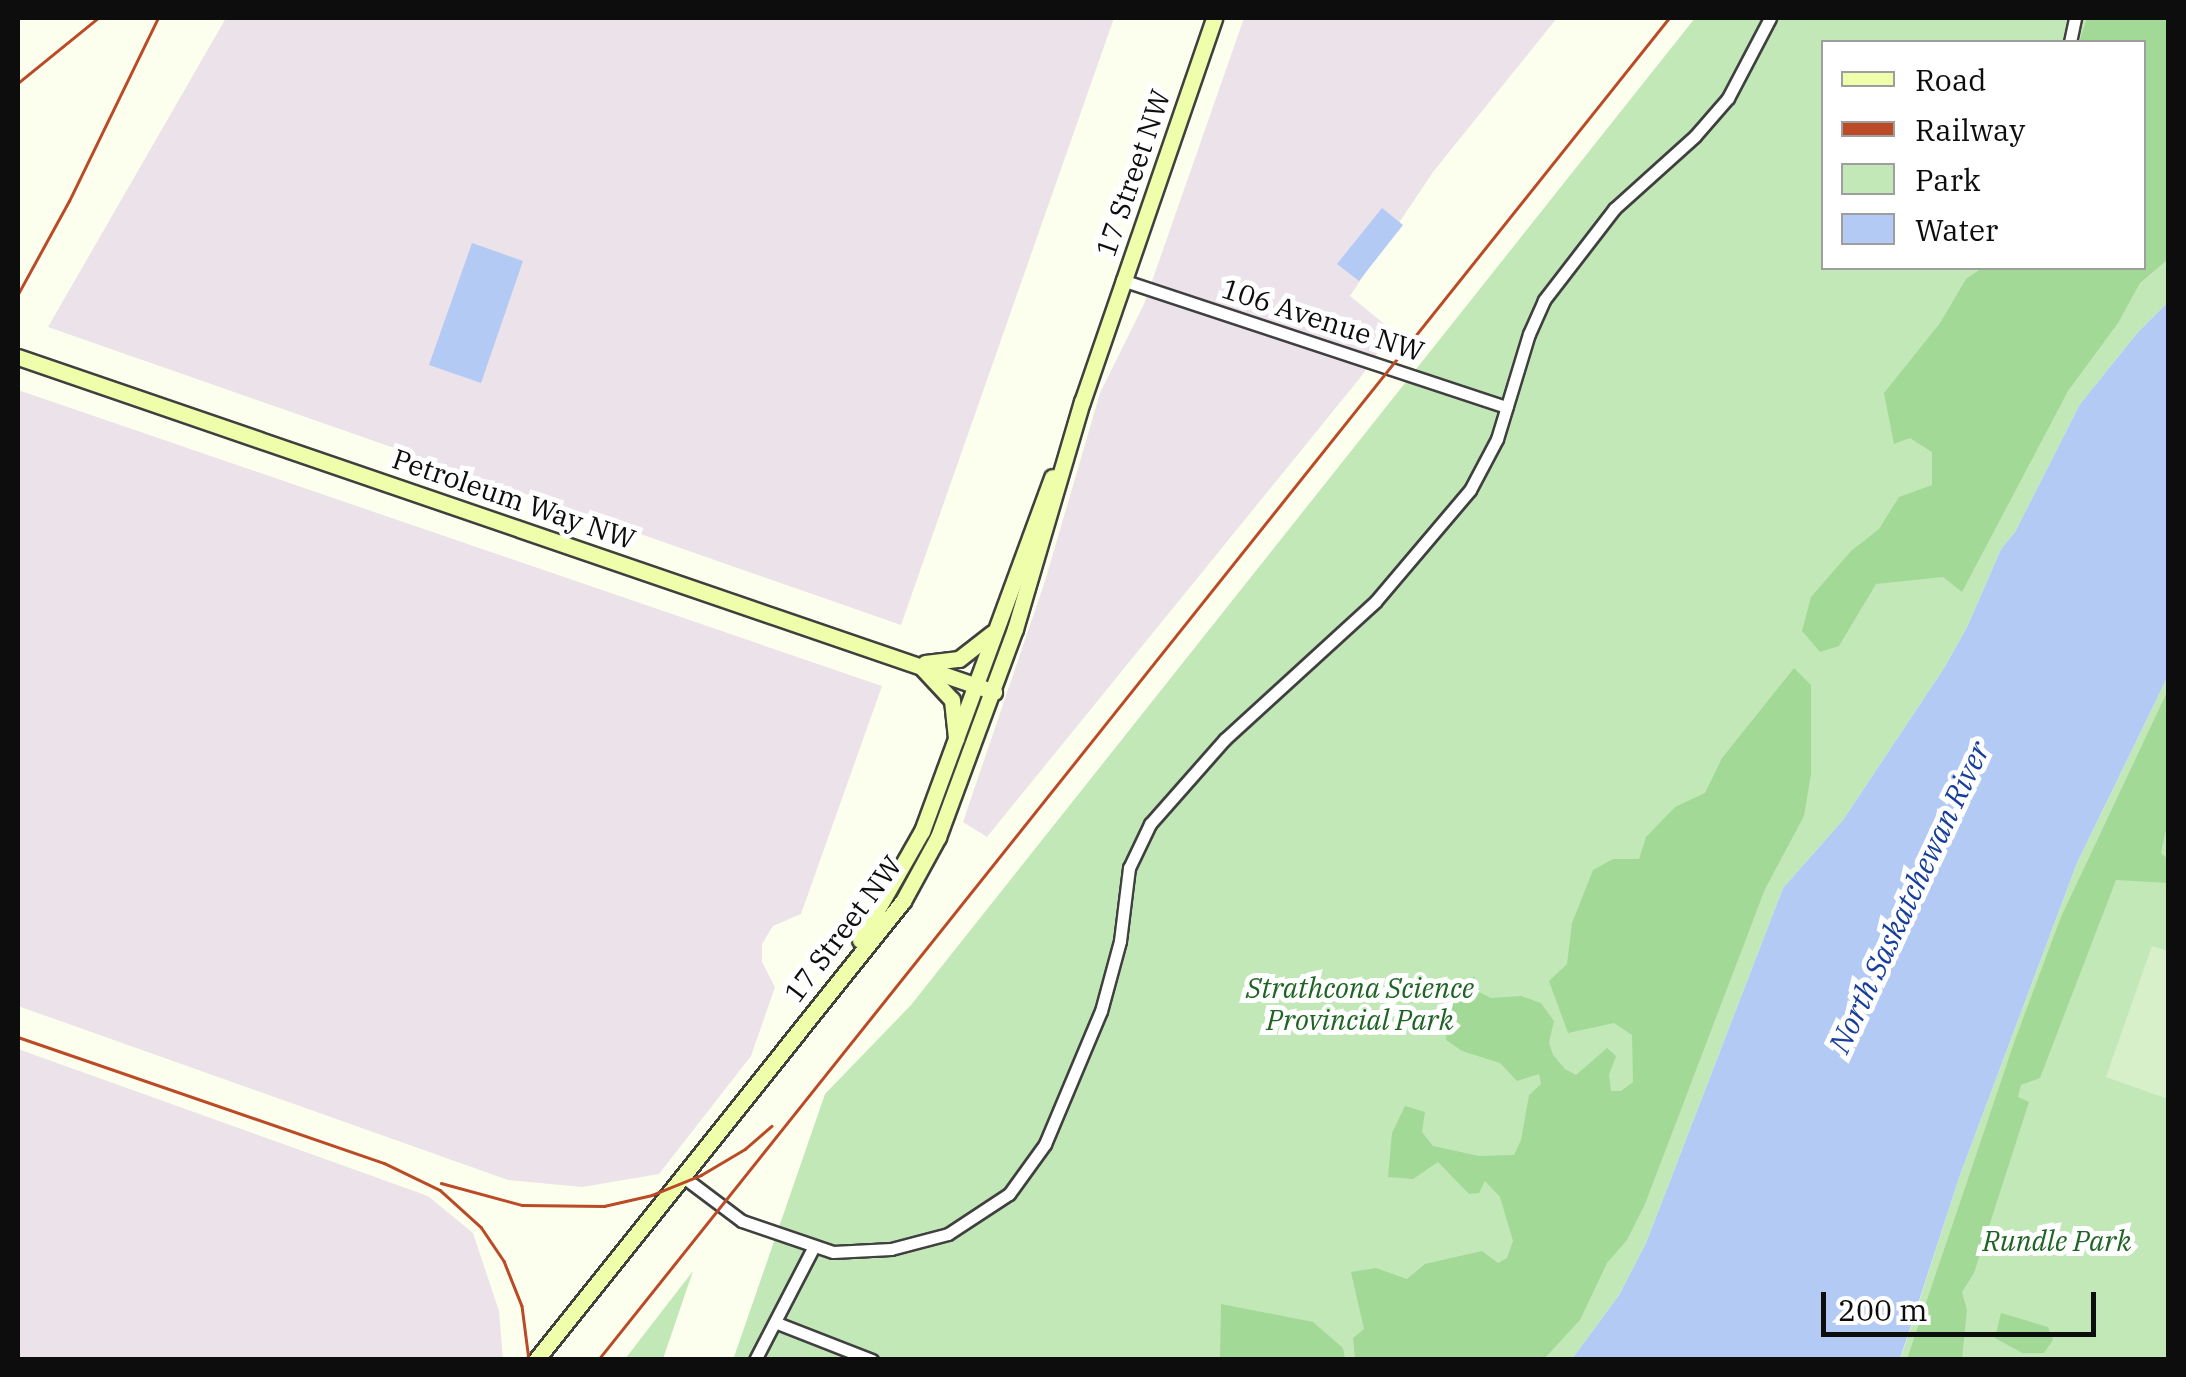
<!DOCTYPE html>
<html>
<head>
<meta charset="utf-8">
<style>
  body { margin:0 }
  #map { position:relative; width:2186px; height:1377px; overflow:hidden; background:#fdffee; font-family:"IBM Plex Serif",serif }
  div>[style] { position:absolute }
  .industrial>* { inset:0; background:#ece2ea }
  .green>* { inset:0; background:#c3e8b8 }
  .forest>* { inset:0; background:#a2d997 }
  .pitch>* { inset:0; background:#d8f0ca }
  .water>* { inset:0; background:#b3caf5 }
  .roads { filter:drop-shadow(2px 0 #404040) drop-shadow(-2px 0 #404040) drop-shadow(0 2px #404040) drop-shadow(0 -2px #404040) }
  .street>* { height:11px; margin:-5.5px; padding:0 5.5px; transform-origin:5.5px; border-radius:5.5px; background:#fff }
  .secondary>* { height:15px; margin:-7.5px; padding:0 7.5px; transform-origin:7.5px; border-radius:7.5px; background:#effeaa }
  .rail>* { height:2.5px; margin:-1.25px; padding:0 1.25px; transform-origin:1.25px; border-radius:1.25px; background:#bb4a27 }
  span { translate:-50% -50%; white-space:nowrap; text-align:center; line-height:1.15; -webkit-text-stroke:10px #fff; paint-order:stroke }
  .street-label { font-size:28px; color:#0d0d0d }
  .park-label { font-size:28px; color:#1e6424; font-style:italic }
  .water-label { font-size:30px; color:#183e9d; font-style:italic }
  .frame { position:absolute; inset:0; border:20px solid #0d0d0d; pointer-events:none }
  .legend { position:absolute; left:1821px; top:40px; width:325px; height:230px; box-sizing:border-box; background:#fff; border:2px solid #9e9e9e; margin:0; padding:12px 18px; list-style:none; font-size:30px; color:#0d0d0d }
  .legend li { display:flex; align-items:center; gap:20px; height:50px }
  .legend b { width:50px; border:2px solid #9e9e9e }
  .scale { position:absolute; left:1821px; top:1292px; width:275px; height:45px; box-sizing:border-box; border:5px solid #0d0d0d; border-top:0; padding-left:12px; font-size:30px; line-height:35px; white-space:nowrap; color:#0d0d0d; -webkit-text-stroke:8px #fff; paint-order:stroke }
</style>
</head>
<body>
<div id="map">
  <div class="industrial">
    <div style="clip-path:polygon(226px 18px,1114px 18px,901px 625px,48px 327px)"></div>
    <div style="clip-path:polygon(1244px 18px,1557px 18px,1433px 172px,1350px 296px,1393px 331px,1360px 378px,987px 837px,963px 822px,1045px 581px,1100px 393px,1144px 304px)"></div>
    <div style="clip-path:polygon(18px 390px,882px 686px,801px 914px,773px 926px,762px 944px,762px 962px,775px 987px,751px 1056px,659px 1174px,582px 1187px,508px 1180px,18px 1006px)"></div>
    <div style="clip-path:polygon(18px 1049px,428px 1196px,473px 1233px,499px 1311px,503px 1359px,18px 1359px)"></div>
  </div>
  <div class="green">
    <div style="clip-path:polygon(evenodd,1695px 18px,2168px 18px,2168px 302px,2138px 332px,2080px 404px,2015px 532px,2001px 549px,1967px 627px,1944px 668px,1843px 820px,1783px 888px,1646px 1243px,1619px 1295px,1572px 1359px,733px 1360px,825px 1094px,911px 1005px,1695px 18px,1824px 42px,2144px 42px,2144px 268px,1824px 268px,1824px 42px)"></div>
    <div style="clip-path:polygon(2168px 676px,2168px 1359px,1900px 1360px,1960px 1175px,2077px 863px)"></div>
    <div style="clip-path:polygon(693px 1271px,663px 1359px,625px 1359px)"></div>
  </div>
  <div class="forest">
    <div style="clip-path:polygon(2087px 18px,2168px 18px,2168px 259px,2140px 283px,2118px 323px,2068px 391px,1962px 592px,1943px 577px,1876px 584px,1839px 646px,1820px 652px,1802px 631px,1811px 597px,1851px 551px,1879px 529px,1899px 497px,1932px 485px,1932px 452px,1910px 438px,1894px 444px,1884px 393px,1940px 323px,1966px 279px,1982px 268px,2144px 268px,2144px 42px,2079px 42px)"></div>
    <div style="clip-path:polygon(1794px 668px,1811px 685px,1811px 774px,1804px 816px,1765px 889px,1645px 1204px,1627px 1240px,1607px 1263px,1580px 1320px,1544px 1359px,1355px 1359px,1353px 1338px,1364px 1329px,1351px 1272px,1376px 1268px,1407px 1279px,1425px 1264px,1482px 1251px,1498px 1263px,1507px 1258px,1513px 1241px,1500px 1197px,1485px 1181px,1479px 1193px,1469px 1194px,1438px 1162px,1413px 1179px,1388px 1177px,1392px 1133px,1405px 1106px,1425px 1112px,1422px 1132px,1433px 1146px,1479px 1156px,1514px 1155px,1521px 1140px,1529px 1095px,1541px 1084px,1539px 1074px,1517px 1081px,1500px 1063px,1462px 1051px,1446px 1040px,1452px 1000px,1474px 976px,1477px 991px,1491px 998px,1521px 996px,1541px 1003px,1554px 1021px,1549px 1042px,1553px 1055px,1565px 1069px,1576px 1075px,1607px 1048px,1616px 1056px,1609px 1075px,1611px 1091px,1621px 1091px,1633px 1082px,1632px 1035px,1614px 1023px,1568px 1033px,1549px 981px,1567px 964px,1572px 923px,1593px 870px,1613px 859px,1639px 859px,1646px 837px,1675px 807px,1705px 793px,1722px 758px)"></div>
    <div style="clip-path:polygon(2168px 690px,2168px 821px,2161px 853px,2168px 859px,2168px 883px,2116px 880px,2040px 1078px,2021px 1085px,2018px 1097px,2029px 1102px,1974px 1273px,1962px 1292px,1967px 1310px,1962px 1359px,1907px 1359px,2015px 1040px,2061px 917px)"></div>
    <div style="clip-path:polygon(1221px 1304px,1313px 1322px,1343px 1348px,1345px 1359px,1220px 1359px)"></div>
    <div style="clip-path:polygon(2001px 1313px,2048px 1327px,2053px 1340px,2044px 1353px,2022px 1353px,1995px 1338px)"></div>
  </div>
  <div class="pitch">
    <div style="clip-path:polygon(2152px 946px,2168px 951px,2168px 1099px,2106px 1077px)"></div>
  </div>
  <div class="water">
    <div style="clip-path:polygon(1382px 208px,1403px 225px,1359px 281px,1337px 264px)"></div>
    <div style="clip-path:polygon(472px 243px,523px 261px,481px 383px,429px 365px)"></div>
    <div style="clip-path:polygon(2168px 302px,2168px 676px,2077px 863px,1960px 1175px,1900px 1359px,1572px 1359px,1619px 1295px,1646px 1243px,1783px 888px,1843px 820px,1944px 668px,1967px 627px,2001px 549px,2015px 532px,2080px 404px,2138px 332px)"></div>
  </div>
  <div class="roads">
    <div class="street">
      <div style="left:2070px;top:42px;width:25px;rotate:-78deg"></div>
      <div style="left:1122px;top:280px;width:405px;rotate:18.3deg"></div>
      <div style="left:682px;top:1176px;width:75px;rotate:36.9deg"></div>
      <div style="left:742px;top:1221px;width:96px;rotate:18.8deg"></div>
      <div style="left:833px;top:1252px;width:58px;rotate:-3deg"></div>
      <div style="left:891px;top:1249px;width:59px;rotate:-14.7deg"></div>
      <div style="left:948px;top:1234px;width:73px;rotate:-33.3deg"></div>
      <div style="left:1009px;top:1194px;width:62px;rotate:-54.2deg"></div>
      <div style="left:1045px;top:1144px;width:144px;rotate:-67.2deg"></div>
      <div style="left:1101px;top:1011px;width:73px;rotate:-74.8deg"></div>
      <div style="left:1120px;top:941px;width:74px;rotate:-83deg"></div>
      <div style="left:1129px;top:868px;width:49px;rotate:-64.5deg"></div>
      <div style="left:1150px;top:824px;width:113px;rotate:-48.6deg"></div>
      <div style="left:1225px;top:739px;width:203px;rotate:-42.4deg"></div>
      <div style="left:1375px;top:602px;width:147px;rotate:-49.7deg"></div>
      <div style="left:1470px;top:490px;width:58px;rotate:-62.1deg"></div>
      <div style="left:1497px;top:439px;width:110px;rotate:-73.1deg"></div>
      <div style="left:1529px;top:334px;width:37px;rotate:-66deg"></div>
      <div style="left:1544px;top:300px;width:115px;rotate:-52.4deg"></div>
      <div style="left:1614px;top:209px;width:109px;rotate:-42deg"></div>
      <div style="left:1695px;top:136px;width:50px;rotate:-49deg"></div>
      <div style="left:1728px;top:98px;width:90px;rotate:-62.3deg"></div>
      <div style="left:777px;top:1323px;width:102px;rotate:21.3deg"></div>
      <div style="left:755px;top:1360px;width:126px;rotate:-62.6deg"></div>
    </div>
    <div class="secondary">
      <div style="left:18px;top:357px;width:1032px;rotate:18.94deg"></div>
      <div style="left:925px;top:663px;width:34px;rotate:-7deg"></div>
      <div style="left:959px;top:659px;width:42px;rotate:-38.2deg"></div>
      <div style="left:923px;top:669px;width:42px;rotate:46.9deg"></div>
      <div style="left:952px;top:700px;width:39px;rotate:84deg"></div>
      <div style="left:860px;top:940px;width:125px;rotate:-60.4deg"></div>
      <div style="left:922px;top:831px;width:377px;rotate:-69.8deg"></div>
      <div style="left:536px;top:1360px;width:588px;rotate:-51.36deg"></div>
      <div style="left:903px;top:901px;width:73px;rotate:-61.3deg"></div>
      <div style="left:938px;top:837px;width:222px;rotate:-69.7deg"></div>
      <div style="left:1015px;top:629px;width:237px;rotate:-73.6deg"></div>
      <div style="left:1082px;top:402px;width:406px;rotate:-71deg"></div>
    </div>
  </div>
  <div class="rail">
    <div style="left:18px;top:83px;width:103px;rotate:-39.1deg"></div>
    <div style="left:18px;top:294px;width:106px;rotate:-61.3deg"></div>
    <div style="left:69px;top:201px;width:203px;rotate:-64.1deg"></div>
    <div style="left:18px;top:1037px;width:387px;rotate:19deg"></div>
    <div style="left:384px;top:1163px;width:62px;rotate:25.7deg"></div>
    <div style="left:440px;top:1190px;width:55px;rotate:42.1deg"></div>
    <div style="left:481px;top:1227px;width:41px;rotate:55.9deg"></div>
    <div style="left:504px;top:1261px;width:48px;rotate:68.2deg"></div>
    <div style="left:522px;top:1306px;width:54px;rotate:82.6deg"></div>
    <div style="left:441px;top:1183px;width:84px;rotate:15.2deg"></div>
    <div style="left:522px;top:1205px;width:82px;rotate:0.7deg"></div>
    <div style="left:604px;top:1206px;width:49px;rotate:-12.9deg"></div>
    <div style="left:652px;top:1195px;width:53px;rotate:-22.2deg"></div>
    <div style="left:701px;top:1175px;width:51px;rotate:-30.6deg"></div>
    <div style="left:745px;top:1149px;width:35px;rotate:-41deg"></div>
    <div style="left:598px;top:1360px;width:1717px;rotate:-51.41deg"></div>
  </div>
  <div class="street-label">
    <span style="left:1133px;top:173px;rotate:-71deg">17 Street NW</span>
    <span style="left:1323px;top:320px;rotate:18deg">106 Avenue NW</span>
    <span style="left:514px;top:499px;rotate:19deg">Petroleum Way NW</span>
    <span style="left:843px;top:929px;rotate:-53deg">17 Street NW</span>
  </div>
  <div class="park-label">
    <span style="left:1360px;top:1004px">Strathcona Science<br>Provincial Park</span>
    <span style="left:2057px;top:1241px">Rundle Park</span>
  </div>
  <div class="water-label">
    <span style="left:1909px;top:897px;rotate:-65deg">North Saskatchewan River</span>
  </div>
  <div class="frame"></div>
  <ul class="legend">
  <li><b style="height:12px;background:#effeaa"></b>Road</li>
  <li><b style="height:12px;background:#bb4a27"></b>Railway</li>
  <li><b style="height:28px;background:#c3e8b8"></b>Park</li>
  <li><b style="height:28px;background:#b3caf5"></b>Water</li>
  </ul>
  <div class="scale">200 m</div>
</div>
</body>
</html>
